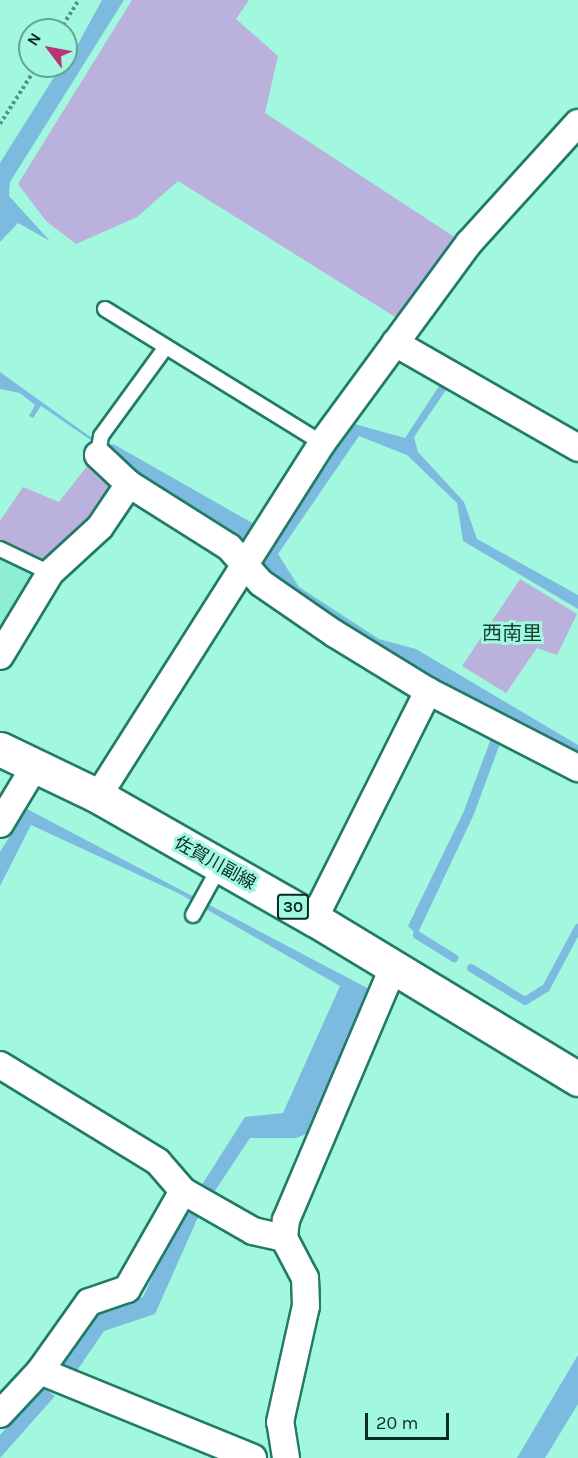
<!DOCTYPE html>
<html>
<head>
<meta charset="utf-8">
<style>
  body { margin:0 }
  #map { position:relative; width:578px; height:1458px; overflow:hidden; background:#a2f7df; font-family:Karla,"Noto Sans JP",sans-serif }
  div>[style] { position:absolute }
  .built>* { inset:0; background:#8eeed3 }
  .green>* { inset:0; background:#bab1dc }
  .water>* { inset:0; background:#7cbbdf }
  .stream>* { height:8px; margin:-4px; padding:0 4px; transform-origin:4px; border-radius:4px; background:#7cbbdf }
  .path>* { height:4px; margin-top:-2px; transform-origin:0; background:repeating-linear-gradient(90deg,#559282 0 3px,transparent 0 6px) }
  .roads { filter:drop-shadow(2px 0 #217b67) drop-shadow(-2px 0 #217b67) drop-shadow(0 2px #217b67) drop-shadow(0 -2px #217b67) }
  .service>* { height:14px; margin:-7px; padding:0 7px; transform-origin:7px; border-radius:7px; background:#fff }
  .minor>* { height:26px; margin:-13px; padding:0 13px; transform-origin:13px; border-radius:13px; background:#fff }
  .primary>* { height:33px; margin:-16.5px; padding:0 16.5px; transform-origin:16.5px; border-radius:16.5px; background:#fff }
  span { translate:-50% -50%; white-space:nowrap; text-align:center; line-height:1.15; -webkit-text-stroke:6px #a2f7df; paint-order:stroke }
  .shield-label span { padding:2px 4px; background:#a2f7df; border:2px solid; border-radius:4px; -webkit-text-stroke-width:0 }
  .shield-label { font-size:16px; color:#072c24; font-weight:700 }
  .street-label { font-size:18px; color:#072c24 }
  .neighbourhood-label { font-size:20px; color:#144237 }
  .north { position:absolute; left:18px; top:18px; width:60px; height:60px; box-sizing:border-box; background:#a2f7df; border:2px solid #64a694; border-radius:50%; rotate:302deg; font-size:16px; font-weight:700; line-height:24px; text-align:center; color:#072c24 }
  .north::after { content:''; display:block; margin:auto; width:21px; height:27px; background:#b93376; clip-path:polygon(50% 0,100% 100%,50% 72%,0 100%) }
  .scale { position:absolute; left:365px; top:1413px; width:84px; height:27px; box-sizing:border-box; border:3px solid #072c24; border-top:0; padding-left:8px; font-size:18px; line-height:21px; white-space:nowrap; color:#072c24; -webkit-text-stroke:4px #a2f7df; paint-order:stroke }
</style>
</head>
<body>
<div id="map">
  <div class="built">
    <div style="clip-path:polygon(0 554px,45px 575px,0 653px)"></div>
  </div>
  <div class="green">
    <div style="clip-path:polygon(132px 0,249px 0,236px 19px,278px 56px,265px 113px,456px 238px,400px 320px,178px 181px,137px 217px,76px 244px,46px 221px,18px 184px)"></div>
    <div style="clip-path:polygon(91px 461px,118px 482px,95px 520px,47px 564px,0 543px,0 521px,23px 487px,59px 502px)"></div>
    <div style="clip-path:polygon(520px 579px,577px 614px,557px 655px,537px 648px,506px 693px,462px 666px)"></div>
  </div>
  <div class="water">
    <div style="clip-path:polygon(102px 0,124px 0,10px 182px,9px 196px,50px 241px,18px 223px,0 242px,0 163px,61px 66px,66px 66px)"></div>
    <div style="clip-path:polygon(0 372px,96px 441px,115px 445px,254px 524px,240px 542px,41px 406px,33px 418px,29px 416px,35px 405px,20px 393px,0 389px)"></div>
    <div style="clip-path:polygon(441px 383px,448px 387px,414px 437px,418px 452px,464px 502px,477px 539px,578px 595px,578px 609px,463px 541px,457px 503px,407px 455px,359px 436px,278px 554px,299px 587px,379px 639px,416px 649px,578px 745px,578px 757px,377px 646px,292px 592px,264px 564px,263px 554px,351px 423px,405px 438px)"></div>
    <div style="clip-path:polygon(493px 733px,502px 738px,474px 814px,417px 935px,408px 926px,464px 811px)"></div>
    <div style="clip-path:polygon(27px 809px,373px 991px,316px 1130px,296px 1138px,250px 1138px,199px 1215px,155px 1314px,104px 1331px,76px 1372px,60px 1363px,95px 1316px,143px 1297px,177px 1224px,245px 1117px,283px 1113px,340px 986px,178px 893px,31px 825px,0 886px,0 852px)"></div>
    <div style="clip-path:polygon(578px 1355px,578px 1404px,545px 1458px,517px 1458px)"></div>
    <div style="clip-path:polygon(42px 1387px,55px 1396px,0 1458px,0 1435px)"></div>
  </div>
  <div class="stream">
    <div style="left:417px;top:935px;width:44px;rotate:31.9deg"></div>
    <div style="left:471px;top:968px;width:63px;rotate:31.4deg"></div>
    <div style="left:525px;top:1001px;width:25px;rotate:-32deg"></div>
    <div style="left:546px;top:988px;width:68px;rotate:-61.9deg"></div>
  </div>
  <div class="path">
    <div style="left:60px;top:30px;width:36px;rotate:-58deg"></div>
    <div style="left:0;top:124px;width:69px;rotate:-57.5deg"></div>
  </div>
  <div class="roads">
    <div class="service">
      <div style="left:105px;top:309px;width:255px;rotate:31.7deg"></div>
      <div style="left:98px;top:455px;width:19px;rotate:-81deg"></div>
      <div style="left:101px;top:436px;width:110px;rotate:-53.9deg"></div>
      <div style="left:0;top:549px;width:55px;rotate:25.6deg"></div>
      <div style="left:193px;top:915px;width:56px;rotate:-61.1deg"></div>
    </div>
    <div class="minor">
      <div style="left:395px;top:343px;width:211px;rotate:29.8deg"></div>
      <div style="left:98px;top:455px;width:42px;rotate:43.1deg"></div>
      <div style="left:0;top:656px;width:97px;rotate:-58.9deg"></div>
      <div style="left:50px;top:573px;width:68px;rotate:-42.6deg"></div>
      <div style="left:100px;top:527px;width:52px;rotate:-56deg"></div>
      <div style="left:129px;top:484px;width:118px;rotate:32.2deg"></div>
      <div style="left:229px;top:547px;width:48px;rotate:48.4deg"></div>
      <div style="left:261px;top:583px;width:90px;rotate:34.6deg"></div>
      <div style="left:335px;top:634px;width:109px;rotate:31.5deg"></div>
      <div style="left:428px;top:691px;width:169px;rotate:27.2deg"></div>
      <div style="left:98px;top:796px;width:418px;rotate:-57.6deg"></div>
      <div style="left:322px;top:443px;width:248px;rotate:-53.7deg"></div>
      <div style="left:469px;top:243px;width:162px;rotate:-47.8deg"></div>
      <div style="left:0;top:824px;width:68px;rotate:-58.9deg"></div>
      <div style="left:314px;top:919px;width:255px;rotate:-63.4deg"></div>
      <div style="left:0;top:1065px;width:185px;rotate:31.5deg"></div>
      <div style="left:158px;top:1162px;width:38px;rotate:49deg"></div>
      <div style="left:183px;top:1191px;width:113px;rotate:119.7deg"></div>
      <div style="left:127px;top:1289px;width:40px;rotate:161.1deg"></div>
      <div style="left:89px;top:1302px;width:85px;rotate:125.4deg"></div>
      <div style="left:183px;top:1191px;width:81px;rotate:29.7deg"></div>
      <div style="left:253px;top:1231px;width:32px;rotate:13deg"></div>
      <div style="left:0;top:1414px;width:59px;rotate:-47.1deg"></div>
      <div style="left:40px;top:1371px;width:230px;rotate:22.2deg"></div>
      <div style="left:286px;top:1458px;width:36px;rotate:-99deg"></div>
      <div style="left:280px;top:1422px;width:119px;rotate:-77.4deg"></div>
      <div style="left:306px;top:1306px;width:28px;rotate:-92deg"></div>
      <div style="left:305px;top:1278px;width:45px;rotate:-117.7deg"></div>
      <div style="left:284px;top:1238px;width:18px;rotate:-84deg"></div>
      <div style="left:286px;top:1220px;width:277px;rotate:-67deg"></div>
    </div>
    <div class="primary">
      <div style="left:0;top:749px;width:109px;rotate:25.6deg"></div>
      <div style="left:98px;top:796px;width:249px;rotate:29.7deg"></div>
      <div style="left:314px;top:919px;width:309px;rotate:31.2deg"></div>
    </div>
  </div>
  <div class="shield-label">
    <span style="left:293px;top:907px">30</span>
  </div>
  <div class="street-label">
    <span style="left:215px;top:863px;rotate:29deg">佐賀川副線</span>
  </div>
  <div class="neighbourhood-label">
    <span style="left:512px;top:633px">西南里</span>
  </div>
  <div class="north">N</div>
  <div class="scale">20 m</div>
</div>
</body>
</html>
